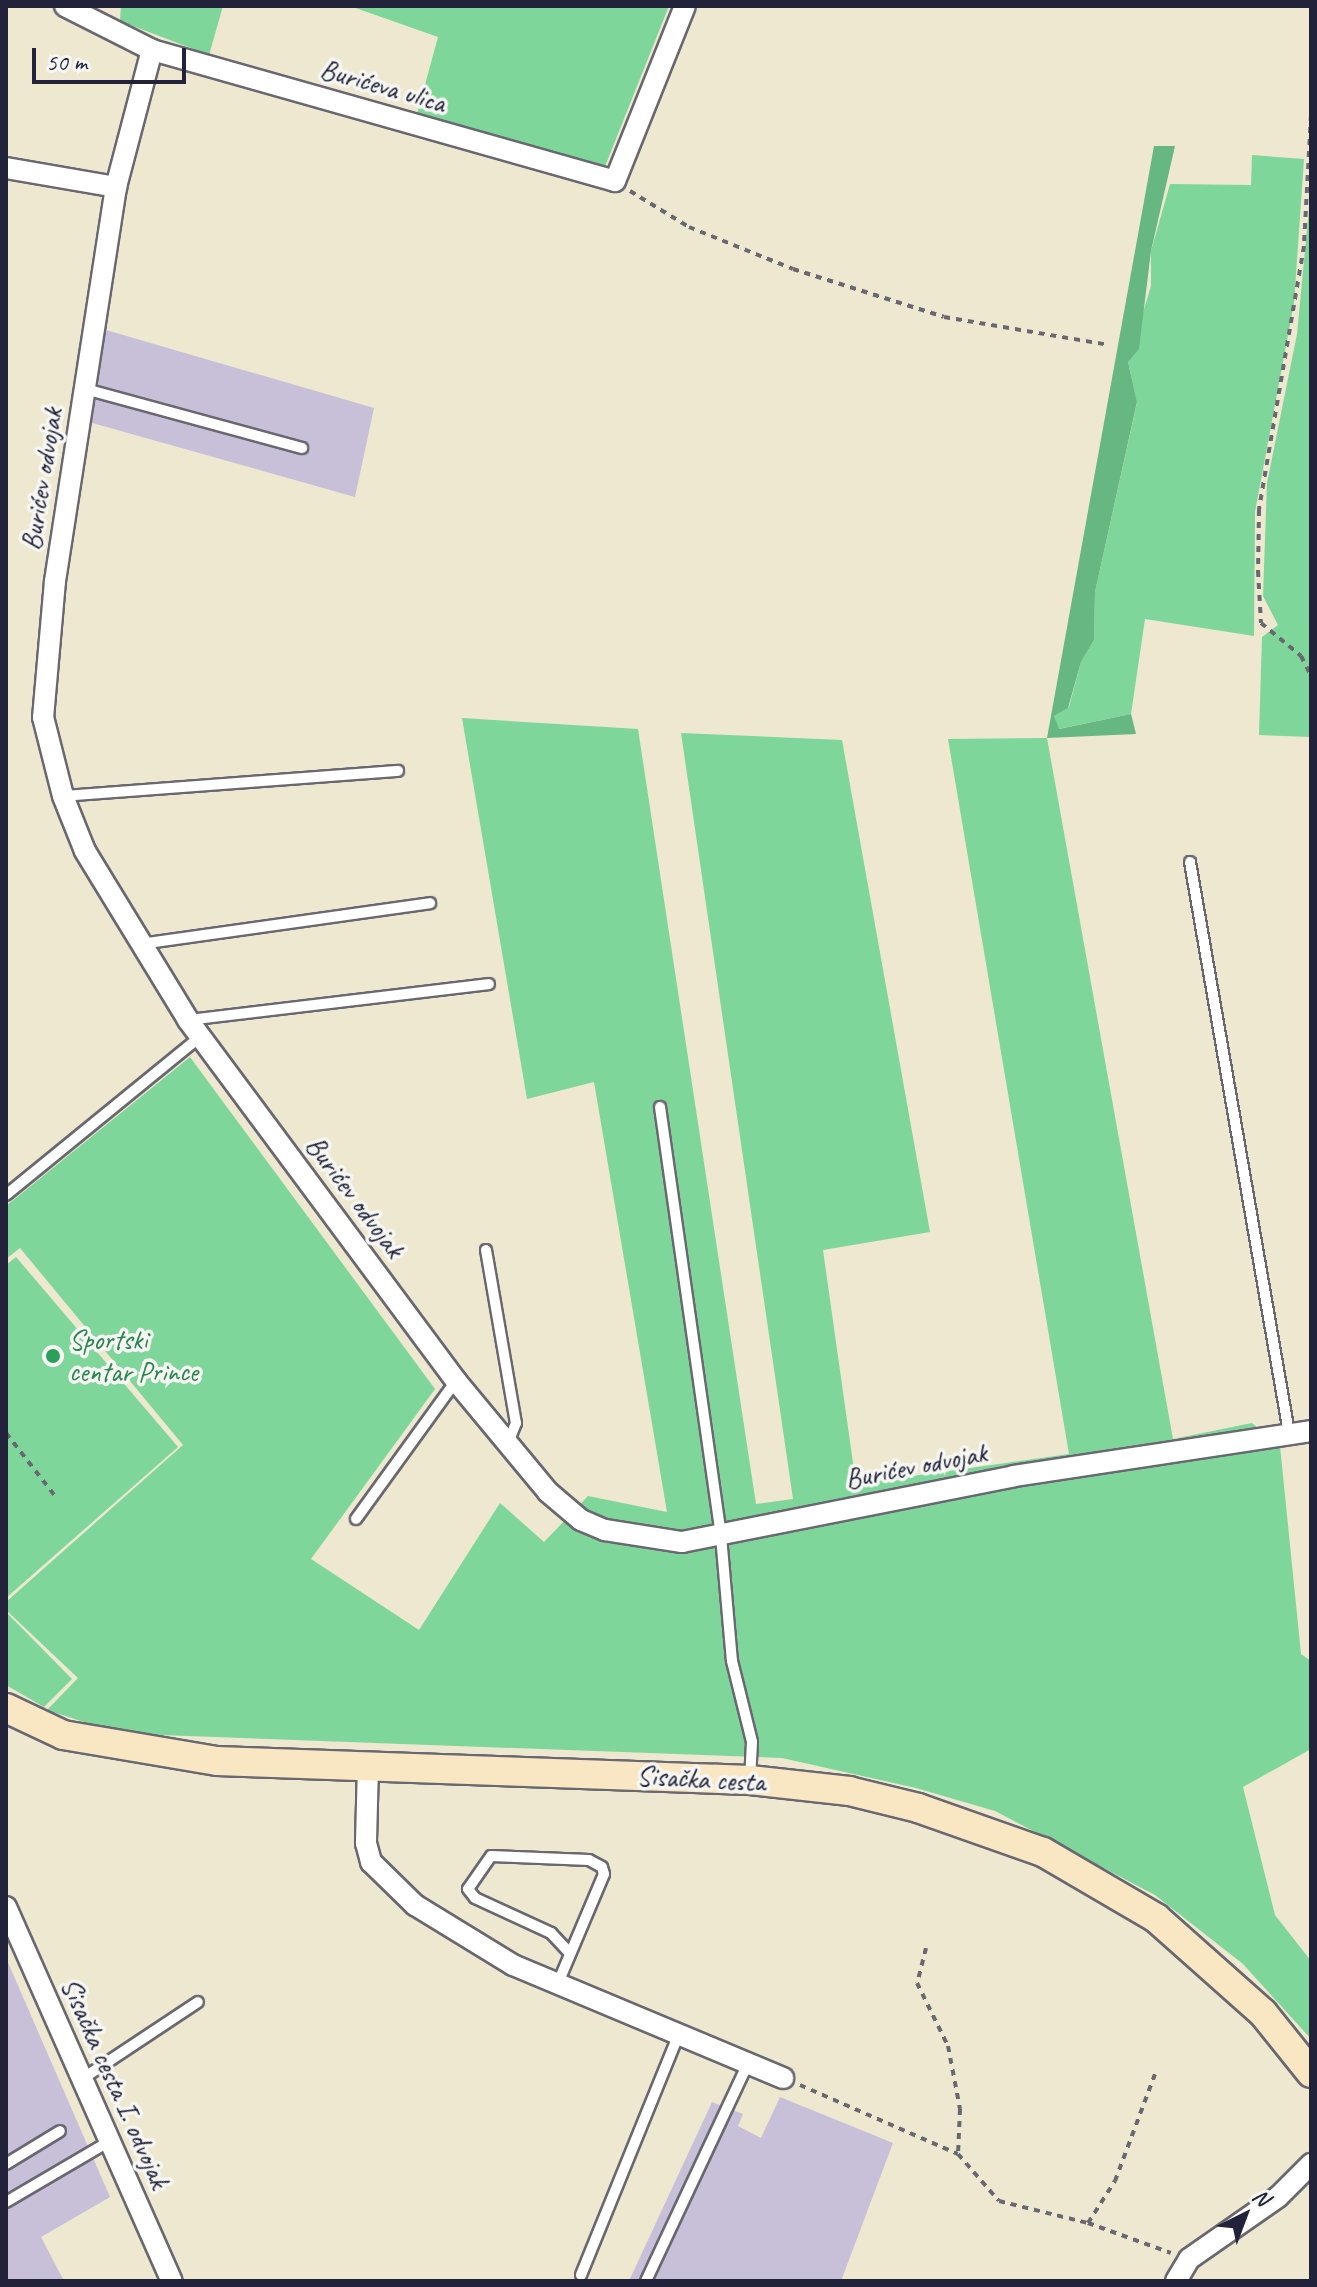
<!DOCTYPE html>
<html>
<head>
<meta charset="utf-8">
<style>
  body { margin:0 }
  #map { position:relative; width:1317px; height:2287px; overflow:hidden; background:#ede8cf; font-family:Caveat,sans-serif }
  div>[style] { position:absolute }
  .industrial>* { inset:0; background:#c8bfd8 }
  .green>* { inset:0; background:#7fd69b }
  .forest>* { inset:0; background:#67b783 }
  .path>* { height:4px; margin-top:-2px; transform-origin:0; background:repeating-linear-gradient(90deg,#69676f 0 6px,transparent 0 12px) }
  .roads { filter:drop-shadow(2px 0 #69676f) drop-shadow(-2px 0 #69676f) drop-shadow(0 2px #69676f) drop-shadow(0 -2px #69676f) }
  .lane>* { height:10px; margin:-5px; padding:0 5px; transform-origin:5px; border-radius:5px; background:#fff }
  .street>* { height:20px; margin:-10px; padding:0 10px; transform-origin:10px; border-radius:10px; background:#fff }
  .secondary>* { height:28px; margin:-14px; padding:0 14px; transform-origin:14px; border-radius:14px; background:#f9e7c3 }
  .dots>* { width:22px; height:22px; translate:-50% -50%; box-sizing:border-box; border:4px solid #f6f6f2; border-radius:50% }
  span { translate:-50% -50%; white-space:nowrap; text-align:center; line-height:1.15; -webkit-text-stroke:7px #f6f6f2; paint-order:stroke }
  .street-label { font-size:28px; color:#22223b }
  .leisure-label { font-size:28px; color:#27864d }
  .left { translate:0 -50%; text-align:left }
  .frame { position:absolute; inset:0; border:8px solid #22223b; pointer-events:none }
  .north { position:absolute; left:1205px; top:2175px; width:80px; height:80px; -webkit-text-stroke:6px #f6f6f2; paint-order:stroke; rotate:42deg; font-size:22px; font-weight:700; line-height:32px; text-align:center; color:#22223b }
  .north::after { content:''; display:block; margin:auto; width:28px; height:36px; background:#22223b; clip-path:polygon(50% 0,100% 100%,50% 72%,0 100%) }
  .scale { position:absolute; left:32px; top:48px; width:154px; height:36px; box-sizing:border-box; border:4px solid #22223b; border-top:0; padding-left:10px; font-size:24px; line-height:28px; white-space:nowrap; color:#22223b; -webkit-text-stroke:6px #f6f6f2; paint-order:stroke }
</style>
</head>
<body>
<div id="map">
  <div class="industrial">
    <div style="clip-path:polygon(106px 330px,374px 408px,355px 497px,89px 422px)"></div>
    <div style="clip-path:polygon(6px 1958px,110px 2197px,41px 2237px,64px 2281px,6px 2281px)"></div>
    <div style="clip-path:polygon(780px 2097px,893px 2143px,841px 2281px,629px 2281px,712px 2102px,743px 2114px,738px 2126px,761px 2138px)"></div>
  </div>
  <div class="green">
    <div style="clip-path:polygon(121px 6px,223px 6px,209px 55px,120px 21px)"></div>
    <div style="clip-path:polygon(350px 6px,669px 6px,604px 169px,417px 114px,438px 37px)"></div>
    <div style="clip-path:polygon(1252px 155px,1304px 159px,1294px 303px,1255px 512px,1254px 636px,1145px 619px,1131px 714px,1058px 729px,1054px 716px,1069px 707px,1081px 662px,1094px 640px,1095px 592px,1137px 403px,1128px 362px,1151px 286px,1151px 251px,1170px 184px,1251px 185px)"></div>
    <div style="clip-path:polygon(1311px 188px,1311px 737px,1259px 735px,1262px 637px,1278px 625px,1263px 596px,1267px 483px,1297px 334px)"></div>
    <div style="clip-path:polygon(462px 718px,638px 729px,756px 1504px,793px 1499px,681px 733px,842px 740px,930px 1232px,823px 1250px,856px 1484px,1069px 1454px,948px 739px,1047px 738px,1173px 1439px,1252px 1423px,1280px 1446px,1301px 1654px,1311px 1661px,1311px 1749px,1243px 1787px,1275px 1915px,1311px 1961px,1311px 2039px,1243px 1964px,1155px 1895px,995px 1811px,916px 1788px,782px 1758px,161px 1735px,93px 1725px,47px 1710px,78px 1678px,6px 1610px,6px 1602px,183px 1445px,20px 1248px,6px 1259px,6px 1206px,190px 1057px,435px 1389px,311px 1559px,419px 1630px,500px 1503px,544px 1542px,588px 1496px,667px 1512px,594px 1082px,527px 1099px)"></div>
    <div style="clip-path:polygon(16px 1257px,178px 1447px,6px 1598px,6px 1265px)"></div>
    <div style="clip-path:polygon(6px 1612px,72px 1679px,44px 1707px,6px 1685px)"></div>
  </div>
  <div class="forest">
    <div style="clip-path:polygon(1154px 146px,1175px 146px,1151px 251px,1139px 349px,1128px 362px,1137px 402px,1095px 592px,1094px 640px,1081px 662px,1068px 708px,1054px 716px,1059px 729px,1131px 714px,1136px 734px,1047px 738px)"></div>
  </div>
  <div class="path">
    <div style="left:1311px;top:115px;width:131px;rotate:93.1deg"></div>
    <div style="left:1304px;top:246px;width:268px;rotate:99.7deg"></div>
    <div style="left:1259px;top:510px;width:61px;rotate:90.9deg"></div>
    <div style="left:1258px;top:571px;width:52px;rotate:86.7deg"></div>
    <div style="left:1261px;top:623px;width:52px;rotate:39.5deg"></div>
    <div style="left:1301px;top:656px;width:22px;rotate:63deg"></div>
    <div style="left:630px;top:191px;width:69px;rotate:31.4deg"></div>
    <div style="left:689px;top:227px;width:112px;rotate:22deg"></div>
    <div style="left:793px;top:269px;width:158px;rotate:17.6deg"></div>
    <div style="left:944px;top:317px;width:167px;rotate:9.6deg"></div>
    <div style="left:6px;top:1433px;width:80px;rotate:52.1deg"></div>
    <div style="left:926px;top:1948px;width:36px;rotate:104deg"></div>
    <div style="left:917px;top:1983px;width:70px;rotate:63.8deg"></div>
    <div style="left:948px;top:2046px;width:64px;rotate:79.2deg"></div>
    <div style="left:960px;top:2109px;width:45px;rotate:92.5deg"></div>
    <div style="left:800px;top:2085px;width:172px;rotate:23.6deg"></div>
    <div style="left:958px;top:2154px;width:62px;rotate:48.9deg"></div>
    <div style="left:999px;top:2201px;width:92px;rotate:13.9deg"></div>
    <div style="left:1088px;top:2223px;width:88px;rotate:19.9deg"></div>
    <div style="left:1088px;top:2223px;width:50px;rotate:-57.3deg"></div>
    <div style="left:1115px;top:2181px;width:114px;rotate:-69.5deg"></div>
  </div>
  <div class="roads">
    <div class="lane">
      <div style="left:85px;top:389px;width:225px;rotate:15.2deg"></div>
      <div style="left:63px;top:796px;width:336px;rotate:-4.3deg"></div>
      <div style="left:1190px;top:862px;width:580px;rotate:80.16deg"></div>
      <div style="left:140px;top:944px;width:293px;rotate:-8deg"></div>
      <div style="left:188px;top:1020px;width:303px;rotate:-6.8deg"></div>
      <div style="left:660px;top:1107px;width:433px;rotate:81.9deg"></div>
      <div style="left:721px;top:1536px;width:125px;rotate:85deg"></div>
      <div style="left:732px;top:1661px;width:83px;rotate:76.1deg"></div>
      <div style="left:752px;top:1742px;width:36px;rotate:93deg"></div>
      <div style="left:6px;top:1195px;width:250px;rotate:-39.2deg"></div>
      <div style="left:486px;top:1250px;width:176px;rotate:80.2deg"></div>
      <div style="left:516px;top:1423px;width:22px;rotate:112deg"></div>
      <div style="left:356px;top:1519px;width:170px;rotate:-54.1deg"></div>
      <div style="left:558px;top:1983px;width:118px;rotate:-67.1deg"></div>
      <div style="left:604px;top:1874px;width:7px;rotate:-106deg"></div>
      <div style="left:602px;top:1867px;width:15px;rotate:-152deg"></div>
      <div style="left:589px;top:1860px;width:98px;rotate:-177.7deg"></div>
      <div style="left:491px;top:1856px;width:40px;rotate:124.9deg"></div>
      <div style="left:468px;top:1889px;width:11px;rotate:52deg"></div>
      <div style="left:475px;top:1898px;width:84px;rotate:24.7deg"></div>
      <div style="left:551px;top:1933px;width:25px;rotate:47deg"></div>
      <div style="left:82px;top:2079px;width:139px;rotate:-33.6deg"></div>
      <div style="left:6px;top:2164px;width:63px;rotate:-31.4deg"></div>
      <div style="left:6px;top:2202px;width:121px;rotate:-30.4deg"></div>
      <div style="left:581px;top:2275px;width:260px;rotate:-67.9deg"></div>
      <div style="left:646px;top:2281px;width:241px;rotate:-64.9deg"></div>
    </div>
    <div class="street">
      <div style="left:65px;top:6px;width:97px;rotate:26.8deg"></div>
      <div style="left:6px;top:168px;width:112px;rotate:9.8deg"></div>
      <div style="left:116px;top:187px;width:142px;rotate:-75.3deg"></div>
      <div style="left:152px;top:50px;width:481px;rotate:15.8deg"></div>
      <div style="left:615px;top:181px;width:188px;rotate:-68.2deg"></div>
      <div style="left:116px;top:187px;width:399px;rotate:98.8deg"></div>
      <div style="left:55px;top:581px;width:137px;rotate:95deg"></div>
      <div style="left:43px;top:717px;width:81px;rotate:75.8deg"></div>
      <div style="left:63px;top:796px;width:59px;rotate:68.2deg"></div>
      <div style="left:85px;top:851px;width:198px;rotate:58.6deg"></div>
      <div style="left:188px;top:1020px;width:450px;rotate:53.4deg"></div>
      <div style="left:456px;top:1381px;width:144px;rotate:50.3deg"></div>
      <div style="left:548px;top:1492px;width:43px;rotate:40.3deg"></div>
      <div style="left:581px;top:1520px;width:26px;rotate:23deg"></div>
      <div style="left:605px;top:1530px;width:78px;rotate:8.9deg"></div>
      <div style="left:682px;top:1542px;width:338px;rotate:-11.2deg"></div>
      <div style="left:1014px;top:1476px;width:300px;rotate:-8.6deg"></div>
      <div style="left:368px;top:1765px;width:78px;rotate:91.5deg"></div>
      <div style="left:366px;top:1843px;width:20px;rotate:75deg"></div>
      <div style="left:371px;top:1862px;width:62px;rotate:44.3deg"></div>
      <div style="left:415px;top:1905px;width:115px;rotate:31.5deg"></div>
      <div style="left:513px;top:1965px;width:293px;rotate:22.7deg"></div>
      <div style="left:6px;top:1907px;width:409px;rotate:66.1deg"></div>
      <div style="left:1176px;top:2281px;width:26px;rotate:-59deg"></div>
      <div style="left:1189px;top:2259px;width:108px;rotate:-34.9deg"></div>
      <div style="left:1278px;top:2197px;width:47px;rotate:-45deg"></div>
    </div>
    <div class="secondary">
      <div style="left:6px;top:1708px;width:63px;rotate:25.3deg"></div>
      <div style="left:63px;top:1735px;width:156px;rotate:9.6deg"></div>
      <div style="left:217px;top:1761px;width:533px;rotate:2.04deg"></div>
      <div style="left:750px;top:1780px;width:100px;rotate:6.3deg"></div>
      <div style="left:849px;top:1791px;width:71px;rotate:13.8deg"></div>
      <div style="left:918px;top:1808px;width:133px;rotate:19.4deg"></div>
      <div style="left:1043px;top:1852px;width:131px;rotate:30.3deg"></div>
      <div style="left:1156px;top:1918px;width:143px;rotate:41.6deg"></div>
      <div style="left:1263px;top:2013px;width:77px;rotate:51.3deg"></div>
    </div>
  </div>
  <div class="dots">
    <div style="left:53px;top:1356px;background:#2e9e5b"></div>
  </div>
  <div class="street-label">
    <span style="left:383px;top:86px;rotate:16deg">Burićeva ulica</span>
    <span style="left:42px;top:479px;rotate:-81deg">Burićev odvojak</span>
    <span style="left:355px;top:1197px;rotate:53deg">Burićev odvojak</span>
    <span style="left:916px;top:1466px;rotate:-11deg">Burićev odvojak</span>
    <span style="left:701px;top:1779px;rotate:3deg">Sisačka cesta</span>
    <span style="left:115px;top:2083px;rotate:66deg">Sisačka cesta I. odvojak</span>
  </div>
  <div class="leisure-label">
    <span class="left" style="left:69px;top:1356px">Sportski<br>centar Prince</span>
  </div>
  <div class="frame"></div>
  <div class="north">N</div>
  <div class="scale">50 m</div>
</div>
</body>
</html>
